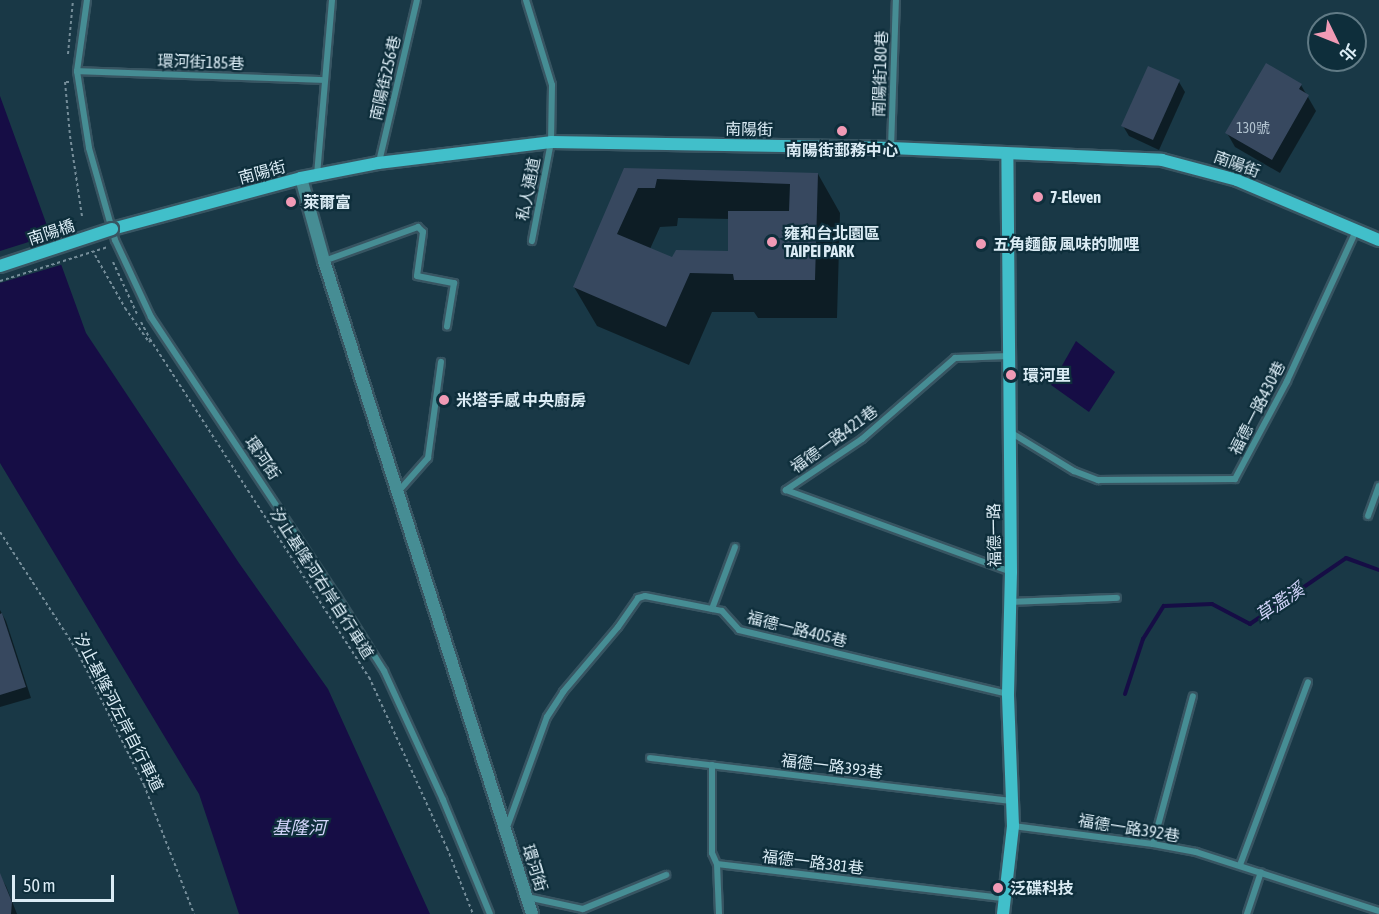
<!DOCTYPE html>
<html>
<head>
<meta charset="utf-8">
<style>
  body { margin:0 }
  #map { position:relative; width:1379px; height:914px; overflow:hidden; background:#193846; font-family:"Asap Condensed","Noto Sans TC",sans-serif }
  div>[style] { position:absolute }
  .water>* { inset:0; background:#160d45 }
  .pier>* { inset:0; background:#193846 }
  .shadow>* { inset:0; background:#0007 }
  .stream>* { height:4px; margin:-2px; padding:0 2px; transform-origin:2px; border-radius:2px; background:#160d45 }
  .building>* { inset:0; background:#37485f }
  .path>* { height:2px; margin-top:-1px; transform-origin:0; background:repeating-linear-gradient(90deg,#758d99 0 3px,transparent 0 6px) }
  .roads { filter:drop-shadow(2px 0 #385562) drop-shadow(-2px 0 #385562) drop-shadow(0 2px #385562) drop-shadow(0 -2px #385562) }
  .lane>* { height:6px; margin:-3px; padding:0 3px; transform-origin:3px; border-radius:3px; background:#468d94 }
  .street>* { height:12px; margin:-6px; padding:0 6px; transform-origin:6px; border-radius:6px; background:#468d94 }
  .secondary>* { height:12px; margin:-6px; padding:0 6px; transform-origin:6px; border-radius:6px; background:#41bfca }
  .path-bridge>* { height:2px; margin-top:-1px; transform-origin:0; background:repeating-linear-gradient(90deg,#758d99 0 3px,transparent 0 6px) }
  .bridges { filter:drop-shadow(2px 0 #385562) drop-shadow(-2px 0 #385562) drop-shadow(0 2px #385562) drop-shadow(0 -2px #385562) }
  .secondary-bridge>* { height:12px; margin:-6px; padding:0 6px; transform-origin:6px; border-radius:6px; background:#41bfca }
  .dots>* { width:16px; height:16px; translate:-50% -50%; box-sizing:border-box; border:3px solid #0e2e3b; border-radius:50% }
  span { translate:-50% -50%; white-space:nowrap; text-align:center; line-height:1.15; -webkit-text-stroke:4.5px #0e2e3b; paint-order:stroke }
  .number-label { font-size:14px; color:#b2c3d0 }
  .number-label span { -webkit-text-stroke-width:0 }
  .street-label { font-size:16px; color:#dbecf5 }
  .poi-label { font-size:16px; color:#dbecf5; font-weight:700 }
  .left { translate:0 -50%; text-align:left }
  .water-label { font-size:18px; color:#d2d4fa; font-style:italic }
  .north { position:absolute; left:1307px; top:12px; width:60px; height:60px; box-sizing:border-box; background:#0e2e3b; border:2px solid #607a85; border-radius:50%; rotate:133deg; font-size:16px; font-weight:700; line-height:24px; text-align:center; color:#dbecf5 }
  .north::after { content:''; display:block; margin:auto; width:21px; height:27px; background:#f09ab5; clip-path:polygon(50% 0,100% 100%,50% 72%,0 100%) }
  .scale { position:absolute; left:12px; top:875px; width:102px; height:27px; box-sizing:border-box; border:3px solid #dbecf5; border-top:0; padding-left:8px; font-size:18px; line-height:21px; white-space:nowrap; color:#dbecf5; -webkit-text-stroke:4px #0e2e3b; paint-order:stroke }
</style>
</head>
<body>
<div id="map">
  <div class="water">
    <div style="clip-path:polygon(0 96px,86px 333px,239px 563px,328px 689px,430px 914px,239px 914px,199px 794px,0 463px)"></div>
    <div style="clip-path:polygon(1076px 341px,1115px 372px,1089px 412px,1051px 385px)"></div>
  </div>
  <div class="pier">
    <div style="clip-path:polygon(54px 234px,64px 264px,0 283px,0 251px)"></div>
  </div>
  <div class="shadow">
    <div style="clip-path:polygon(1179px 82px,1185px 92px,1159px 150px,1129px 136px,1123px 126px)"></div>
    <div style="clip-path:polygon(1301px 85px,1316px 111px,1280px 173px,1235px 147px,1227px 133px)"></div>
    <div style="clip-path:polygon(evenodd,625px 170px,818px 174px,840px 213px,837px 318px,758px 318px,754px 312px,712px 312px,689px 365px,597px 326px,574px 287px,625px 170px,678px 218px,730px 219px,730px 253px,673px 259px,650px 249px,660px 227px,677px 226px,678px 218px)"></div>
    <div style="clip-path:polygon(0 610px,6px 621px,31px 698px,0 707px)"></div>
    <div style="clip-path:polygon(0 876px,6px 886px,17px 914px,0 914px)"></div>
  </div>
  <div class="stream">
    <div style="left:1125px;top:694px;width:58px;rotate:-71.9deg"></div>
    <div style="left:1143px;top:639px;width:39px;rotate:-58deg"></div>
    <div style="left:1164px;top:606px;width:48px;rotate:-2.4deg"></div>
    <div style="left:1212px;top:604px;width:43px;rotate:27.8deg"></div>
    <div style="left:1250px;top:624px;width:116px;rotate:-34.5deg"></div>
    <div style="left:1346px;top:558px;width:35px;rotate:20deg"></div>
  </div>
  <div class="building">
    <div style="clip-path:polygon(1266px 63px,1302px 84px,1299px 89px,1309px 95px,1272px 160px,1225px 133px)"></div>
    <div style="clip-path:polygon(1148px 66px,1180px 80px,1153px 140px,1121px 126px)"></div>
    <div style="clip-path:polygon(evenodd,624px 168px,818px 173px,815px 280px,734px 280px,733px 274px,690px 273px,666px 327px,573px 287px,624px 168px,657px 179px,790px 184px,789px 211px,728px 211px,728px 251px,676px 250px,672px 257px,617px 234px,638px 188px,655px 188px,657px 179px)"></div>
    <div style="clip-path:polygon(2px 613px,26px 687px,0 695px,0 614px)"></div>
    <div style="clip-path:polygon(0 873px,12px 902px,11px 914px,0 914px)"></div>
  </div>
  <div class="path">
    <div style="left:68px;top:54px;width:54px;rotate:-84.7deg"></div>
    <div style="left:69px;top:82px;width:4px;rotate:180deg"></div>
    <div style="left:65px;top:82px;width:54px;rotate:84.7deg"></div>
    <div style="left:70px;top:136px;width:81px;rotate:81.5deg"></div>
    <div style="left:95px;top:255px;width:61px;rotate:60.5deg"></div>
    <div style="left:125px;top:308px;width:42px;rotate:54.8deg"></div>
    <div style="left:149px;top:342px;width:3px;rotate:-45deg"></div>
    <div style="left:113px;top:262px;width:57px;rotate:65.2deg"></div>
    <div style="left:141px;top:322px;width:19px;rotate:62deg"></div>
    <div style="left:150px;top:339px;width:403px;rotate:57.1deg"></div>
    <div style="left:369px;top:677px;width:188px;rotate:65.5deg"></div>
    <div style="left:447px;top:848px;width:71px;rotate:68.5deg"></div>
    <div style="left:0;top:532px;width:140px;rotate:57deg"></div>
    <div style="left:76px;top:649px;width:152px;rotate:63.4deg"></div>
    <div style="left:144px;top:785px;width:138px;rotate:68.8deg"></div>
  </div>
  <div class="roads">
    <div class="lane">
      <div style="left:87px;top:0;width:72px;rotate:98deg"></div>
      <div style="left:77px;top:71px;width:78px;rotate:81.1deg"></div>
      <div style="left:89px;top:148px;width:96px;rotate:74.2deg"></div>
      <div style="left:115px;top:240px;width:85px;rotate:64.9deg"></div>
      <div style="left:151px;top:317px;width:334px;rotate:56.4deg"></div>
      <div style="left:336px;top:595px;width:90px;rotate:57.7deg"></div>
      <div style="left:384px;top:671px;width:142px;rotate:65.4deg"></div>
      <div style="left:443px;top:800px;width:123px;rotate:67.6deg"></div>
      <div style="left:526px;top:0;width:89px;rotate:73deg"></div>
      <div style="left:552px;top:85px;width:57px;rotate:91deg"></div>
      <div style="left:551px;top:142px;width:101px;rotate:100.9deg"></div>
      <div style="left:77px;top:71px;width:246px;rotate:2.1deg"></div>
      <div style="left:891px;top:148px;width:148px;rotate:-88.1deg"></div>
      <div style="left:379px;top:162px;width:166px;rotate:-76.8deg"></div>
      <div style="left:317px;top:175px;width:176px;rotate:-85.1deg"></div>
      <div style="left:324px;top:261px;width:100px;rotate:-19.9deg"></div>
      <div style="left:418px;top:227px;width:7px;rotate:45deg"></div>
      <div style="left:423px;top:232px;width:44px;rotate:97.8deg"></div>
      <div style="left:417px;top:276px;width:38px;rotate:11deg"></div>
      <div style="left:454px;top:283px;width:44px;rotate:99.2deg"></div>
      <div style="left:1009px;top:356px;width:54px;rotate:177.9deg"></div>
      <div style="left:955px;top:358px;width:123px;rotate:138.9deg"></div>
      <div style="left:862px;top:439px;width:92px;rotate:146.1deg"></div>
      <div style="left:786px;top:490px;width:239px;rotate:20deg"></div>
      <div style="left:1010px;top:432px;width:75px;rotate:31.4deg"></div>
      <div style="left:1074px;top:471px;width:26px;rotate:21deg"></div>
      <div style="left:1098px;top:480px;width:137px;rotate:-0.4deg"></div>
      <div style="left:1235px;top:479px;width:111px;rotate:-62deg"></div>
      <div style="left:1287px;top:381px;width:165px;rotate:-65.3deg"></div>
      <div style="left:397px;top:493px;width:47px;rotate:-48.5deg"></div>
      <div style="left:428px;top:458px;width:97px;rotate:-82.3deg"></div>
      <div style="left:1368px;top:516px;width:32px;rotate:-70deg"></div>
      <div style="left:1011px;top:602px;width:106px;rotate:-2.2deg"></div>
      <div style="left:712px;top:609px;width:66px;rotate:-69.6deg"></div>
      <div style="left:650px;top:758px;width:363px;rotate:6.8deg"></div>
      <div style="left:712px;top:765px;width:88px;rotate:90deg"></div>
      <div style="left:712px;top:853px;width:12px;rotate:66deg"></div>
      <div style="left:717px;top:864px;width:289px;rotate:6.8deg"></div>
      <div style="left:1013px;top:826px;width:141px;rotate:7.3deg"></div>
      <div style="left:1153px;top:844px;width:44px;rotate:10.5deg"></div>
      <div style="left:1196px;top:852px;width:192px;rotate:17.9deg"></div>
      <div style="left:506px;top:830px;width:120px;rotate:-70.1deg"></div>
      <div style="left:547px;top:717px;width:30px;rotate:-57deg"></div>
      <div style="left:563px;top:692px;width:85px;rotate:-49.8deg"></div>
      <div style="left:618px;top:627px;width:35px;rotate:-55deg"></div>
      <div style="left:638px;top:598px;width:7px;rotate:-16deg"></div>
      <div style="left:645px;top:596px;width:78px;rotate:11deg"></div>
      <div style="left:722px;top:611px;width:25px;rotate:48deg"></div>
      <div style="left:739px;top:630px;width:277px;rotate:13.4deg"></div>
      <div style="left:1153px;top:844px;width:153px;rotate:-74.9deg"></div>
      <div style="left:717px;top:864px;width:50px;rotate:87.7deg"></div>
      <div style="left:1240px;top:865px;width:195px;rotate:-69.6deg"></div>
      <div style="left:527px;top:897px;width:57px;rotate:12.1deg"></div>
      <div style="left:583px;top:909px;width:90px;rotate:-22.3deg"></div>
      <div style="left:1247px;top:914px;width:44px;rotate:-71.6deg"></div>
    </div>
    <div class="street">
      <div style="left:301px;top:178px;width:86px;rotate:74.5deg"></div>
      <div style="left:324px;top:261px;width:685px;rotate:72.33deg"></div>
    </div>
    <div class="secondary">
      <div style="left:112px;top:229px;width:196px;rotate:-15.1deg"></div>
      <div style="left:301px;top:178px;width:78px;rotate:-11deg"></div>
      <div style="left:378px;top:163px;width:174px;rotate:-6.9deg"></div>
      <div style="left:551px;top:142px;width:340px;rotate:1deg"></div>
      <div style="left:891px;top:148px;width:271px;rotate:2.5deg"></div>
      <div style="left:1162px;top:160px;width:78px;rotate:14.9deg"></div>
      <div style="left:1237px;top:180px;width:154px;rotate:22.9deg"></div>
      <div style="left:1003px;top:914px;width:89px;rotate:-83.5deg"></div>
      <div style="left:1013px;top:826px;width:132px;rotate:-92.2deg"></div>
      <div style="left:1008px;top:694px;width:122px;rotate:-88.6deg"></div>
      <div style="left:1011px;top:572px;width:417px;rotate:-90.5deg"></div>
    </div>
  </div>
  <div class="path-bridge">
    <div style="left:0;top:281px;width:113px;rotate:-17.5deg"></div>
  </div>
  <div class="bridges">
    <div class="secondary-bridge">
      <div style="left:0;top:266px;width:118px;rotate:-18.3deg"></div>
    </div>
  </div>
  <div class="dots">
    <div style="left:842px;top:131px;background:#f09ab5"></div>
    <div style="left:1038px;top:197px;background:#f09ab5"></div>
    <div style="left:291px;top:202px;background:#f09ab5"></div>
    <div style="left:772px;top:242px;background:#f09ab5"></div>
    <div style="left:981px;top:244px;background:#f09ab5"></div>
    <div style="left:1011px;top:375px;background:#f09ab5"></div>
    <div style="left:444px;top:400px;background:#f09ab5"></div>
    <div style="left:998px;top:888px;background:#f09ab5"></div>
  </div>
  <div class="number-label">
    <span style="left:1253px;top:128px">130號</span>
  </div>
  <div class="street-label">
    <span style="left:201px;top:62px;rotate:2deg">環河街185巷</span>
    <span style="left:880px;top:74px;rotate:-88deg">南陽街180巷</span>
    <span style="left:385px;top:78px;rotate:-77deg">南陽街256巷</span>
    <span style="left:749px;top:129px;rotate:1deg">南陽街</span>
    <span style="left:1237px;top:164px;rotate:20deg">南陽街</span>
    <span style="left:262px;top:172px;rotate:-15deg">南陽街</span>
    <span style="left:528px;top:189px;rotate:-79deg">私人通道</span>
    <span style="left:51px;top:232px;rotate:-18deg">南陽橋</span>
    <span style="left:1257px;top:408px;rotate:-63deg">福德一路430巷</span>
    <span style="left:834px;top:439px;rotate:-36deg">福德一路421巷</span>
    <span style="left:263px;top:458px;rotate:56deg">環河街</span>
    <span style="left:994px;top:535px;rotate:-91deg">福德一路</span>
    <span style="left:322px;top:583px;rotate:57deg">汐止基隆河右岸自行車道</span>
    <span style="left:797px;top:629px;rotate:14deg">福德一路405巷</span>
    <span style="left:119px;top:712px;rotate:63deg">汐止基隆河左岸自行車道</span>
    <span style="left:832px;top:766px;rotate:7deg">福德一路393巷</span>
    <span style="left:1129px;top:828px;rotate:9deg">福德一路392巷</span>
    <span style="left:813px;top:862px;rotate:7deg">福德一路381巷</span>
    <span style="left:535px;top:868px;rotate:73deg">環河街</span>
  </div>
  <div class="poi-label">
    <span style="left:842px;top:150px">南陽街郵務中心</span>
    <span class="left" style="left:1050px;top:197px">7-Eleven</span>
    <span class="left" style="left:303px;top:202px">萊爾富</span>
    <span class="left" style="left:784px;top:242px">雍和台北園區<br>TAIPEI PARK</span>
    <span class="left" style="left:993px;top:244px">五角麵飯 風味的咖哩</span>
    <span class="left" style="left:1023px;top:375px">環河里</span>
    <span class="left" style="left:456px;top:400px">米塔手感 中央廚房</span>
    <span class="left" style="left:1010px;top:888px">泛碟科技</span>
  </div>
  <div class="water-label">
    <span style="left:1280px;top:603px;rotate:-34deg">草濫溪</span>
    <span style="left:299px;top:828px">基隆河</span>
  </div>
  <div class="north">北</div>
  <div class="scale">50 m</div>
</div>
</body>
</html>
